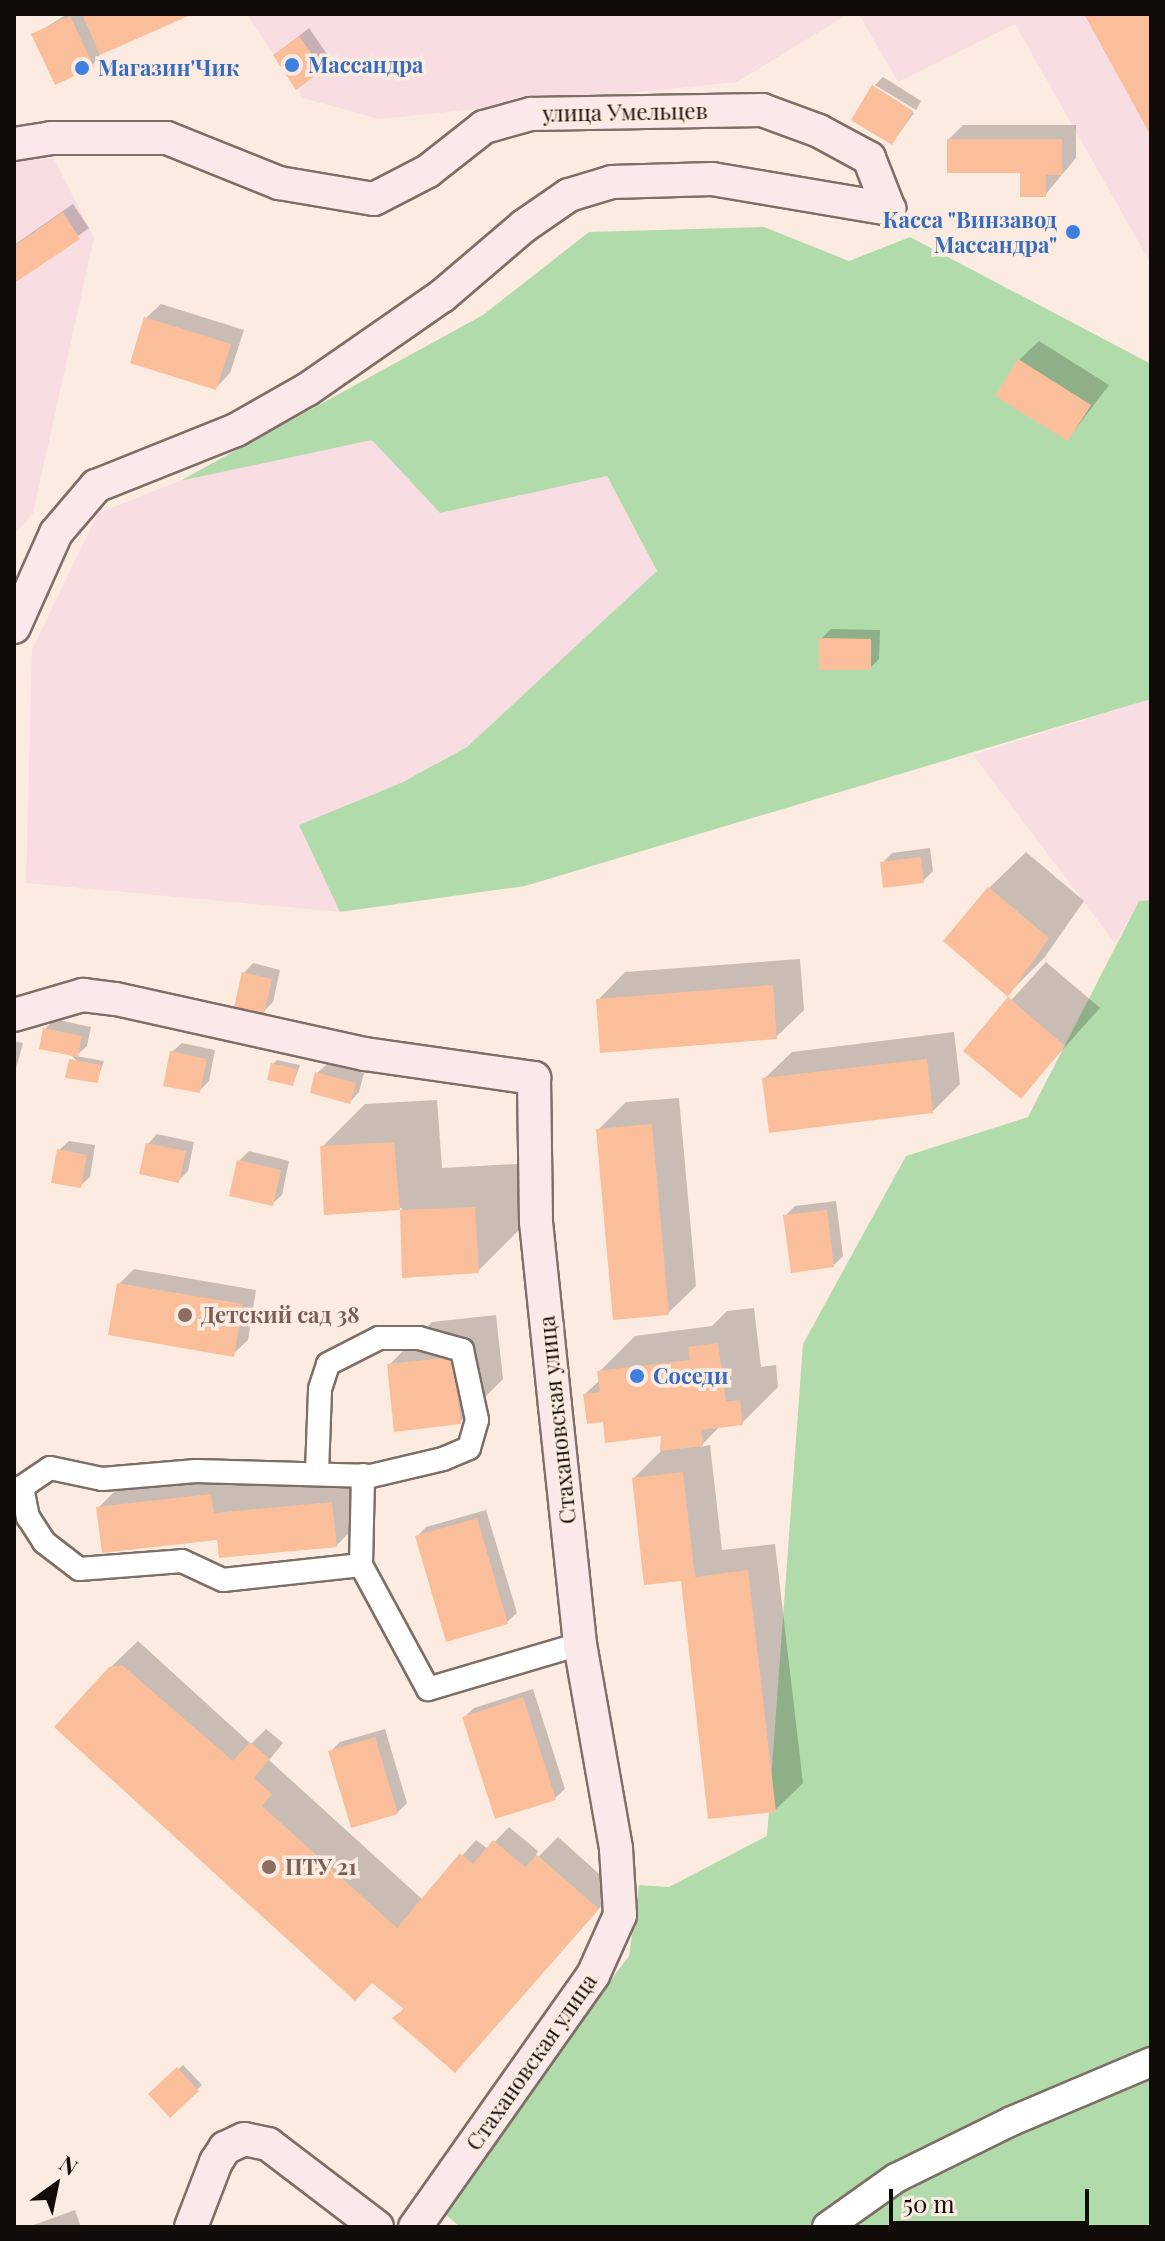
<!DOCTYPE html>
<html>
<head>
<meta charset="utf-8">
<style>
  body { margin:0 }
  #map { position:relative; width:1165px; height:2241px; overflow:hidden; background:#fcebe1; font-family:"Playfair Display",serif }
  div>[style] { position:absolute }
  .industrial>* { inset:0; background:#f8dde3 }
  .green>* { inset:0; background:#b2dbab }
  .shadow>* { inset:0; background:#0003 }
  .building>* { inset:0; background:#fabf9a }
  .roads { filter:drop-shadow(2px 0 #7e6f66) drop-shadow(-2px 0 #7e6f66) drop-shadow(0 2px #7e6f66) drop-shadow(0 -2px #7e6f66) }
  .minor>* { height:22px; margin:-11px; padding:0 11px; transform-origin:11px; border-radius:11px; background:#fff }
  .tertiary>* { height:28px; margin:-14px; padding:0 14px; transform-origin:14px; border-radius:14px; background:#fff }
  .secondary>* { height:32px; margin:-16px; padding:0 16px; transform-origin:16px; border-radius:16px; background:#fbe8ea }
  .dots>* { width:22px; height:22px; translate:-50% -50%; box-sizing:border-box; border:4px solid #fcebe1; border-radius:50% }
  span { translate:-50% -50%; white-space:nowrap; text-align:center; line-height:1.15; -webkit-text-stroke:7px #fcebe1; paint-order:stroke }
  .shop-label { font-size:22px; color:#366cbe; font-weight:700 }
  .left { translate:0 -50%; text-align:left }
  .right { translate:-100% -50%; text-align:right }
  .street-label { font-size:22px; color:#110c09 }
  .education-label { font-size:22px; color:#785e54; font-weight:700 }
  .frame { position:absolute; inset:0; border:16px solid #110c09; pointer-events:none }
  .north { position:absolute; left:16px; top:2145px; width:80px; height:80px; -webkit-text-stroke:6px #fcebe1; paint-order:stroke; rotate:33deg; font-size:22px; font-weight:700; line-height:32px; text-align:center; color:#110c09 }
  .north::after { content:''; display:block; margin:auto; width:28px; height:36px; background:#110c09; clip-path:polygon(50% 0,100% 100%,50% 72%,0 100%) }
  .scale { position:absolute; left:889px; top:2189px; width:200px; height:36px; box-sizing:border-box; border:4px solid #110c09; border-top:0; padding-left:10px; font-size:24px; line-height:28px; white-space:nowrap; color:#110c09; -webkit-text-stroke:6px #fcebe1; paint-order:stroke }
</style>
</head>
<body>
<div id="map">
  <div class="industrial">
    <div style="clip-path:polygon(247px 14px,848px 14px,737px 82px,379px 119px,303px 98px)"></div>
    <div style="clip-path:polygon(859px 14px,1151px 14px,1151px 264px,1015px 24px,898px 82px)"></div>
    <div style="clip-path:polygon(53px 157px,94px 238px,33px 513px,14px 535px,14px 161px)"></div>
    <div style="clip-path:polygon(372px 440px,440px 513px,607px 476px,657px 572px,467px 747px,403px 782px,300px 825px,340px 912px,26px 883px,32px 650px,98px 513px,180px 481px)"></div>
    <div style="clip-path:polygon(1151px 699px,1151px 900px,1139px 902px,1115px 943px,973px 755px)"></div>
  </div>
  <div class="green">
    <div style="clip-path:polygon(764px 227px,849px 261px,910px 237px,1151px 364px,1151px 699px,525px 886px,340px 912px,299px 825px,403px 782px,467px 747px,657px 571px,607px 476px,440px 513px,372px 440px,180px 481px,483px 315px,589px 232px)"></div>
    <div style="clip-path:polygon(1151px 900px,1151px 2227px,460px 2227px,437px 2207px,629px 1956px,639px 1885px,669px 1887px,767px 1836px,803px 1344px,906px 1156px,1028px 1117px,1139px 901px)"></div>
  </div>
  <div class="shadow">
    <div style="clip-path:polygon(67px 14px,188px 14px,101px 53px,93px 65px,34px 35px)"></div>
    <div style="clip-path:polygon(309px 28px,331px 60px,321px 69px,275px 55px)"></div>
    <div style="clip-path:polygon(883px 77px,921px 101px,916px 110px,875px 85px)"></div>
    <div style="clip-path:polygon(873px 88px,914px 113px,892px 143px)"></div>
    <div style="clip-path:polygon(963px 125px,1076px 125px,1076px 158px,1045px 195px,1022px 171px,949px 139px)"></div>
    <div style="clip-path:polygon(73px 204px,89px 228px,17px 280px,14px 245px)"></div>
    <div style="clip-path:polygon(161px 304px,244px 330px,230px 373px,216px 388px,146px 318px)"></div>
    <div style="clip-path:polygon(1039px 341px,1109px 385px,1068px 439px,1019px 360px)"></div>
    <div style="clip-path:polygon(831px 629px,880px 630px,879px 659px,870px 668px,821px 639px)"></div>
    <div style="clip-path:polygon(930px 848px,933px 871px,923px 881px,882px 863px,892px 853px)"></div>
    <div style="clip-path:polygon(1026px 852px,1084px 901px,1044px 958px,1008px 994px,989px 888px)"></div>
    <div style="clip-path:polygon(800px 959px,804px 1010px,776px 1037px,598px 1000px,625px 972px)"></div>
    <div style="clip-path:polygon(1046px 962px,1100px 1008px,1021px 1096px,965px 1051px)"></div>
    <div style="clip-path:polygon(253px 963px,280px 970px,273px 1002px,263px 1012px,244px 973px)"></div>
    <div style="clip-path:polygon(54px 1019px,91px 1027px,87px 1046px,76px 1056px,104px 1061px,97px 1081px,45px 1029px)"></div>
    <div style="clip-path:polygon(954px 1032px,960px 1084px,933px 1111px,764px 1079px,792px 1052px)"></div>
    <div style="clip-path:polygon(14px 1041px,23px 1043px,14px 1075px)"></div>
    <div style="clip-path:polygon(182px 1043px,215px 1050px,209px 1081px,199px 1091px,172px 1052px)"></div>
    <div style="clip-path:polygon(277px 1060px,300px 1065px,293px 1084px,273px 1064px)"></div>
    <div style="clip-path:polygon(327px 1064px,364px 1073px,359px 1092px,350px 1102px,317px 1073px)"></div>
    <div style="clip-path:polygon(679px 1098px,696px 1286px,668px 1313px,598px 1130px,626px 1102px)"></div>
    <div style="clip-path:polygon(437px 1100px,442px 1168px,517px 1164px,521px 1228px,478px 1271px,404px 1276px,402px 1208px,326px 1213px,322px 1147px,365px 1104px)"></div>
    <div style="clip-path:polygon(157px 1134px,194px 1142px,188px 1171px,178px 1181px,148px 1144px)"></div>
    <div style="clip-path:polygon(69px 1141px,95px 1145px,90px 1177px,80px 1186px,59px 1150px)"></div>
    <div style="clip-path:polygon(249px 1151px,289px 1161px,282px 1195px,272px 1204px,239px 1161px)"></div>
    <div style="clip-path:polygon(836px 1201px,843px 1256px,834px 1265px,785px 1216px,795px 1206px)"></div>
    <div style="clip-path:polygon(134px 1269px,256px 1290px,248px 1340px,233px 1354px,119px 1284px)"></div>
    <div style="clip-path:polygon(754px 1308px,761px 1367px,776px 1365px,778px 1387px,742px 1423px,720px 1426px,700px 1447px,710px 1445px,722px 1550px,775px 1544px,803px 1783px,775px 1810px,682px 1579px,634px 1478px,662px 1450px,663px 1434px,604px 1420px,585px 1394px,600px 1380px,599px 1372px,635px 1336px,712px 1326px,727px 1311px)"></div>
    <div style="clip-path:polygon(496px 1315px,503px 1379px,460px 1422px,389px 1365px,432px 1322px)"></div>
    <div style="clip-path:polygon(247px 1459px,250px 1478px,368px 1467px,372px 1509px,336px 1546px,219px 1538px,98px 1508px,135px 1471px)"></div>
    <div style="clip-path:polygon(486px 1510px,517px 1613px,507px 1622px,417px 1537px,426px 1527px)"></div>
    <div style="clip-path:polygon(138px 1641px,251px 1744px,266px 1729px,283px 1743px,269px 1760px,423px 1900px,476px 1840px,488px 1849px,509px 1827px,538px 1851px,533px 1862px,558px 1837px,616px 1889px,474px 2051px,395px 2018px,405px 2007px,110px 1668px)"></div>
    <div style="clip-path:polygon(533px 1689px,565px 1789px,555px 1798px,464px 1717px,474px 1708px)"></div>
    <div style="clip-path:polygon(385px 1729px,407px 1803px,397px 1813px,330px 1752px,340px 1742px)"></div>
    <div style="clip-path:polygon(183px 2065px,202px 2085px,170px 2115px,151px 2094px)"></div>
    <div style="clip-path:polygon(75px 2210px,81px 2227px,28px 2227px)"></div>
  </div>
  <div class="building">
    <div style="clip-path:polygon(82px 14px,193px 14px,100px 55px)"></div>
    <div style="clip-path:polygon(1084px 14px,1151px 14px,1151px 136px)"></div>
    <div style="clip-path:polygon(70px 16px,94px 67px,55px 85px,31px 34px)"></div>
    <div style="clip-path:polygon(299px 36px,323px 70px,296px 90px,273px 55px)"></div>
    <div style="clip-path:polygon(872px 85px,913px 111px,892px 145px,851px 120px)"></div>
    <div style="clip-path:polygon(947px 139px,1062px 139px,1062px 175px,1046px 175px,1046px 197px,1020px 197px,1020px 173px,947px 173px)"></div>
    <div style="clip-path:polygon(63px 212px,80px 239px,16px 282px,14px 246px)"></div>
    <div style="clip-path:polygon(144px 317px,231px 344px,216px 390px,130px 363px)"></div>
    <div style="clip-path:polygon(1018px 359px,1091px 405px,1068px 441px,995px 396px)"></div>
    <div style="clip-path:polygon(819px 638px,871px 639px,871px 670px,819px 670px)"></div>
    <div style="clip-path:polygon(921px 857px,924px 883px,883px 888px,880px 862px)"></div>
    <div style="clip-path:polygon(988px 887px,1049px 938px,1008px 997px,943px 941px)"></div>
    <div style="clip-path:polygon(242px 972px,272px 979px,264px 1014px,234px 1007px)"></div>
    <div style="clip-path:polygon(773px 985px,777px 1039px,600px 1053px,596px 999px)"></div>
    <div style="clip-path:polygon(1008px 997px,1065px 1046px,1021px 1099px,963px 1051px)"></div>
    <div style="clip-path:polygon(43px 1028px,82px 1036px,78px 1057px,39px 1049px)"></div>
    <div style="clip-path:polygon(170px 1051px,207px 1059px,200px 1093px,163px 1086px)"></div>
    <div style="clip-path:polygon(69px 1059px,101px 1065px,98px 1083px,65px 1078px)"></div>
    <div style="clip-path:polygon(927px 1059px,933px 1113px,769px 1133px,762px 1078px)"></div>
    <div style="clip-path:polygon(271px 1063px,297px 1069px,293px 1086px,267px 1080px)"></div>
    <div style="clip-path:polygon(315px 1072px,356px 1083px,350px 1104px,310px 1093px)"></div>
    <div style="clip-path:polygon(652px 1124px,669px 1315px,613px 1320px,596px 1129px)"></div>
    <div style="clip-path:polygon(394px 1142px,400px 1210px,324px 1215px,320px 1146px)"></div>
    <div style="clip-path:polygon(146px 1143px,186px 1151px,179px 1183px,139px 1174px)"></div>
    <div style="clip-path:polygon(57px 1149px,87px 1155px,81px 1188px,51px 1183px)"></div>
    <div style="clip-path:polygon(237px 1160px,281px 1170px,273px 1206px,229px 1196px)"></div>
    <div style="clip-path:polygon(475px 1207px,479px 1273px,402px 1278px,400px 1210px)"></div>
    <div style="clip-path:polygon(827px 1210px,834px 1267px,791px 1273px,783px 1215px)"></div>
    <div style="clip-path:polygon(117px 1283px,243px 1304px,234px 1357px,108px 1335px)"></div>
    <div style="clip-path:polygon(718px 1343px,726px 1402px,740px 1400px,743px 1425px,701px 1430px,703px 1446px,660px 1451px,661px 1436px,605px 1443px,603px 1422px,587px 1424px,583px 1394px,600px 1392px,597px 1371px,690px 1360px,688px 1347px)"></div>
    <div style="clip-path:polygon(453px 1357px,461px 1424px,394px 1432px,387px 1364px)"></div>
    <div style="clip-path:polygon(683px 1472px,695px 1577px,748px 1570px,776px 1812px,708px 1819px,681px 1581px,644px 1585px,632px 1478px)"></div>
    <div style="clip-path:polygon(211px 1494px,214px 1513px,332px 1502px,337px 1547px,219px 1558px,217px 1540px,102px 1553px,96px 1507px)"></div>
    <div style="clip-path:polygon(477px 1518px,508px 1624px,446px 1642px,415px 1536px)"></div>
    <div style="clip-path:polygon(122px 1665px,233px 1761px,250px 1742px,270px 1759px,254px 1778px,272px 1794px,262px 1806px,397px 1928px,460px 1853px,473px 1864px,493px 1840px,525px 1867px,537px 1855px,599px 1909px,455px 2073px,392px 2018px,404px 2009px,372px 1983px,355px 2001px,54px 1727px,109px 1667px)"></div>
    <div style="clip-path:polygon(523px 1697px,556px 1800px,495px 1819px,462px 1717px)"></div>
    <div style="clip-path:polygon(375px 1737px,398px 1814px,351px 1828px,328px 1751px)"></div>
    <div style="clip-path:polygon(177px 2067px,199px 2091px,170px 2118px,148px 2094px)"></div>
  </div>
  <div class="roads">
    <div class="minor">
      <div style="left:317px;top:1472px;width:83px;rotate:-87.9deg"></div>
      <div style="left:320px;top:1389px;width:26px;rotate:-72deg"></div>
      <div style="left:328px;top:1364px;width:57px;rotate:-27deg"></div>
      <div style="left:379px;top:1338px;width:40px"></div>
      <div style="left:419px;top:1338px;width:45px;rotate:15.6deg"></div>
      <div style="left:462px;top:1350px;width:72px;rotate:77.9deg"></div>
      <div style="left:477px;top:1420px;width:29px;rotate:106deg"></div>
      <div style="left:469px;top:1448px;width:28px;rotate:157deg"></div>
      <div style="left:443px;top:1459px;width:74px;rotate:166.7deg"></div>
      <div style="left:371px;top:1476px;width:175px;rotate:-178.4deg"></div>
      <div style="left:196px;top:1471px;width:94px;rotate:175.1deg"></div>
      <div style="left:102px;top:1479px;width:53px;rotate:-168.1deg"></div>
      <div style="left:50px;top:1468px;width:34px;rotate:146deg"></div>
      <div style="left:22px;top:1487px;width:31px;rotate:79deg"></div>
      <div style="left:28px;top:1517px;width:30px;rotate:57deg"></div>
      <div style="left:44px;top:1542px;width:44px;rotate:37.6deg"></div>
      <div style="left:79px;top:1569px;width:103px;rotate:-4.4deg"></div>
      <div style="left:182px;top:1561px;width:45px;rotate:24.9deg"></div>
      <div style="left:223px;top:1580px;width:139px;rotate:-6.2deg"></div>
      <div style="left:361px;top:1565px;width:141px;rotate:61.6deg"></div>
      <div style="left:428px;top:1689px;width:159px;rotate:-16.5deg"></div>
      <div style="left:361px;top:1565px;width:90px;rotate:-88.7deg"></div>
    </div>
    <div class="tertiary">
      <div style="left:827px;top:2227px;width:85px;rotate:-35.4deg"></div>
      <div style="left:896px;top:2178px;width:129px;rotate:-26.2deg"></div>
      <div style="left:1012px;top:2121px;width:151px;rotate:-23deg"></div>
    </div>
    <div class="secondary">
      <div style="left:14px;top:144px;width:37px;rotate:-9deg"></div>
      <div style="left:51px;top:138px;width:116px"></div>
      <div style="left:167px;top:138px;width:121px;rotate:21.9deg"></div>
      <div style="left:279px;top:183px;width:96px;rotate:9.6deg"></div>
      <div style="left:374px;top:199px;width:61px;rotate:-27.4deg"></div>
      <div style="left:428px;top:171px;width:71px;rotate:-38.2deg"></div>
      <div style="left:484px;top:127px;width:49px;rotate:-15.5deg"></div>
      <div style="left:531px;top:114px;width:231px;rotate:-1deg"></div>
      <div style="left:762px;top:110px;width:61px;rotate:20.2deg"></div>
      <div style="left:819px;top:131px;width:57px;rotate:28.4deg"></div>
      <div style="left:869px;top:158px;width:55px;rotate:68.6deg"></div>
      <div style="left:14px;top:627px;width:103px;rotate:-65.9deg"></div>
      <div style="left:56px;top:533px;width:62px;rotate:-49.6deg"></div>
      <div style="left:96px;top:486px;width:151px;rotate:-21.8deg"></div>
      <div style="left:236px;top:430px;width:83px;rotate:-29.7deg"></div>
      <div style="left:308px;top:389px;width:163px;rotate:-34.8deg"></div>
      <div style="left:442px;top:296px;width:108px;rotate:-40.5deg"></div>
      <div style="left:524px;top:226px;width:55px;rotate:-34.6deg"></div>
      <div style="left:569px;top:195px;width:45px;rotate:-16.8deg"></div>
      <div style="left:612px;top:182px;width:100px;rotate:-1.7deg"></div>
      <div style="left:712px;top:179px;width:180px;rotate:9.6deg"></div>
      <div style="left:14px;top:1015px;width:72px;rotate:-16.2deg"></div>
      <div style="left:83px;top:995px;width:33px;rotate:7deg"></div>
      <div style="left:116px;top:999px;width:255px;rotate:12.5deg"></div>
      <div style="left:365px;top:1054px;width:171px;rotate:8.1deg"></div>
      <div style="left:534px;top:1078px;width:144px;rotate:89.2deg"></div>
      <div style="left:536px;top:1222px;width:185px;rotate:84.1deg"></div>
      <div style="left:555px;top:1406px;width:239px;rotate:84deg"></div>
      <div style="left:580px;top:1644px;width:208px;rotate:80deg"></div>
      <div style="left:616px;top:1849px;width:66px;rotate:86.5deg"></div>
      <div style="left:620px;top:1915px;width:66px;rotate:114.2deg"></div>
      <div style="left:593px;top:1975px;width:309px;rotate:125.2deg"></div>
      <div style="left:191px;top:2227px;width:70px;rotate:-69deg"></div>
      <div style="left:216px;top:2162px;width:17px;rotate:-57deg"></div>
      <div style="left:225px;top:2148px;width:21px;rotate:-25deg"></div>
      <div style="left:244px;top:2139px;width:25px;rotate:12deg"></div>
      <div style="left:268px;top:2144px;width:137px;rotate:37.3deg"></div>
    </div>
  </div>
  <div class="dots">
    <div style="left:292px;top:65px;background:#3f7fe0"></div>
    <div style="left:82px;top:68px;background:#3f7fe0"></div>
    <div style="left:1073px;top:232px;background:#3f7fe0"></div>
    <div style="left:185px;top:1315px;background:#8d6e63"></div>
    <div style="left:637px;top:1376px;background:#3f7fe0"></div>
    <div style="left:269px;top:1867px;background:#8d6e63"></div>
  </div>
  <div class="shop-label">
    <span class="left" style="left:308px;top:65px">Массандра</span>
    <span class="left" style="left:98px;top:68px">Магазин'Чик</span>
    <span class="right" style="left:1057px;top:232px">Касса "Винзавод<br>Массандра"</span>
    <span class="left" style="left:653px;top:1376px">Соседи</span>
  </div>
  <div class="street-label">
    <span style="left:625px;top:112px;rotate:-1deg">улица Умельцев</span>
    <span style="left:557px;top:1420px;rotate:-96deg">Стахановская улица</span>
    <span style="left:531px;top:2062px;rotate:-55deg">Стахановская улица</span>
  </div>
  <div class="education-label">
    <span class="left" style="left:201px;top:1315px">Детский сад 38</span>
    <span class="left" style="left:285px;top:1867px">ПТУ 21</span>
  </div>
  <div class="frame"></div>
  <div class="north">N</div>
  <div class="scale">50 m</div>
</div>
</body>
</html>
